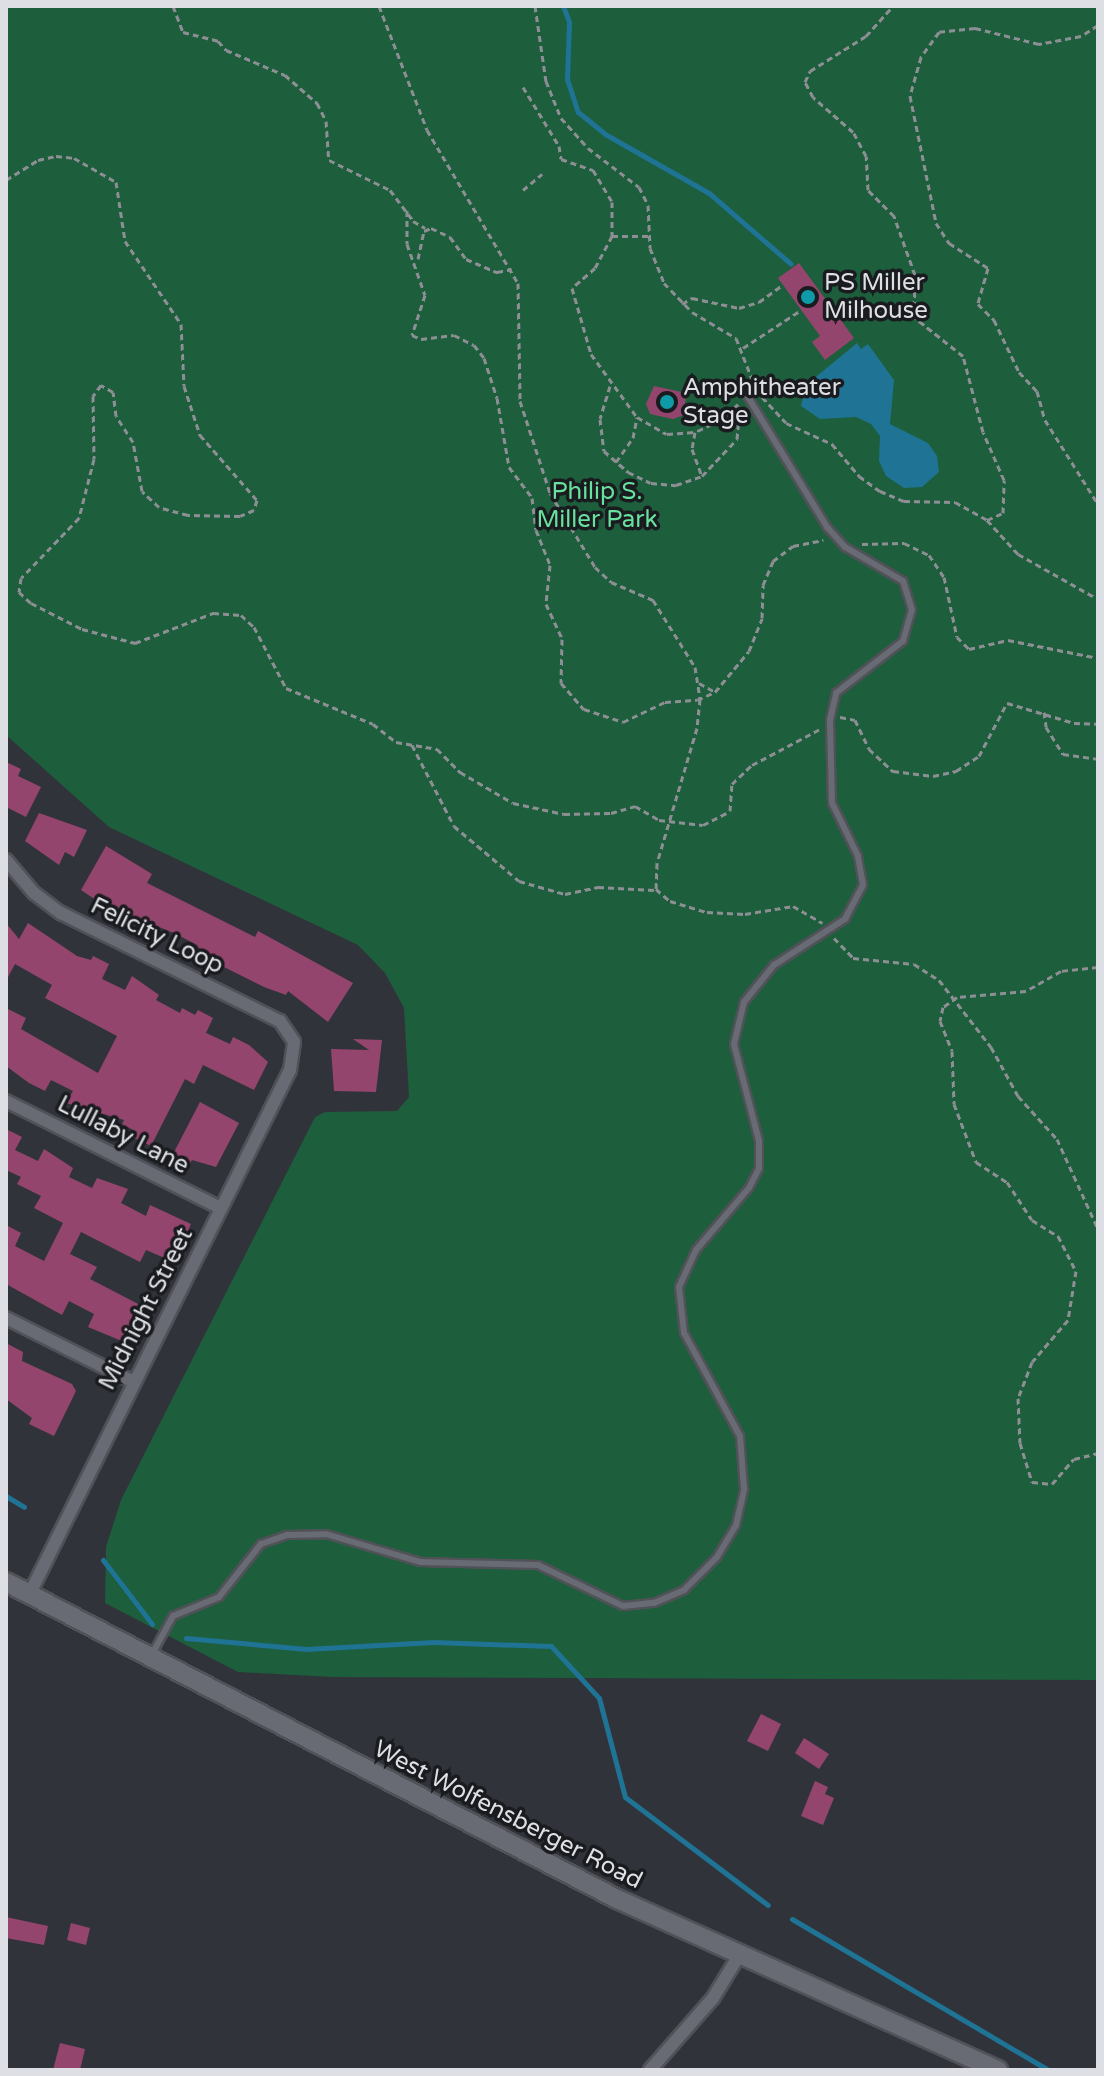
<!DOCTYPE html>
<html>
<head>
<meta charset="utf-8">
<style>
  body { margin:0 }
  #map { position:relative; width:1104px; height:2076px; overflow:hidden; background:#31333b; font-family:"Varela Round",sans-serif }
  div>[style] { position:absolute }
  .green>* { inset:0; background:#1d5e3c }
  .water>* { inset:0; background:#1f7395 }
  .stream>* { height:5px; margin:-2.5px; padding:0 2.5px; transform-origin:2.5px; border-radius:2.5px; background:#1f7395 }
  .building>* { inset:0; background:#94456d }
  .path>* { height:3px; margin-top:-1.5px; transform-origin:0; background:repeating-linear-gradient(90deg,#8e8f95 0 6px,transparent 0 10px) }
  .roads { filter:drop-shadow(2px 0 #505258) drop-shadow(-2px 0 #505258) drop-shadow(0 2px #505258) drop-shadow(0 -2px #505258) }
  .service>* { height:6px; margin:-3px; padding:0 3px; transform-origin:3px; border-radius:3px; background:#686a74 }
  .minor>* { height:12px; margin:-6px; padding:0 6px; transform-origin:6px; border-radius:6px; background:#686a74 }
  .secondary>* { height:18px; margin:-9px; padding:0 9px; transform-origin:9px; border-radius:9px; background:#686a74 }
  .dots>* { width:22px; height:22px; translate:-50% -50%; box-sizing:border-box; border:4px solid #1a1b1f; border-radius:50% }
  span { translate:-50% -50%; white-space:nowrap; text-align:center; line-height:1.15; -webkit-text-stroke:7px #1a1b1f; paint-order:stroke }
  .poi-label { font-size:24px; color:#dedfe4 }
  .left { translate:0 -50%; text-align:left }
  .park-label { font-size:24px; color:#67e19d }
  .street-label { font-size:24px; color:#dedfe4 }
  .frame { position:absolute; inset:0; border:8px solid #dedfe4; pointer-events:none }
</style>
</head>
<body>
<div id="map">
  <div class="green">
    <div style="clip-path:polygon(6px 6px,1098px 6px,1098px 1680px,332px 1677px,238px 1672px,105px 1603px,106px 1547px,121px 1500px,315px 1117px,325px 1112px,397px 1111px,409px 1097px,404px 1008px,385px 973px,358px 945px,109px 827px,6px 735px)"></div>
  </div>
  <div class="water">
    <div style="clip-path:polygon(857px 343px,861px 349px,868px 344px,894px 380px,890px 424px,928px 443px,937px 456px,939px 472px,922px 487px,904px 488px,886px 476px,879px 461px,880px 436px,871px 424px,856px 417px,820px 419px,801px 406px,806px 385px)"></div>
  </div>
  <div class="stream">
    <div style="left:563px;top:6px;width:17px;rotate:69deg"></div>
    <div style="left:569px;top:22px;width:57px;rotate:92deg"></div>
    <div style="left:567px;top:79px;width:35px;rotate:72deg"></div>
    <div style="left:578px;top:112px;width:35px;rotate:39deg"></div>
    <div style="left:605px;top:134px;width:120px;rotate:29.6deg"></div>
    <div style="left:709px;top:193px;width:108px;rotate:40.9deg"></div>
    <div style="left:6px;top:1496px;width:21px;rotate:31deg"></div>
    <div style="left:103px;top:1560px;width:81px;rotate:52.6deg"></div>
    <div style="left:186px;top:1638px;width:121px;rotate:5.2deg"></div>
    <div style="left:306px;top:1649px;width:128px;rotate:-3.1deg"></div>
    <div style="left:434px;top:1642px;width:117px;rotate:2deg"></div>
    <div style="left:551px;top:1646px;width:71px;rotate:47.3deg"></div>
    <div style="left:599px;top:1698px;width:102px;rotate:75.3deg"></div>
    <div style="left:625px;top:1797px;width:179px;rotate:37.1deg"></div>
    <div style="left:792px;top:1919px;width:297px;rotate:30.5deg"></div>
  </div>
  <div class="building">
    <div style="clip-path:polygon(799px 263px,854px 338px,825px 360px,812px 342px,820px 336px,778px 278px)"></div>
    <div style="clip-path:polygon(654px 386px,686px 393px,684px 415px,673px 419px,650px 414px,646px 404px)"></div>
    <div style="clip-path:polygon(6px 762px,21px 769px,18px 776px,41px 787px,26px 817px,6px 807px)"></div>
    <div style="clip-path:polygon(39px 813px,87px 830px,74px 857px,65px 852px,59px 865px,25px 841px)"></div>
    <div style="clip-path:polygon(106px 846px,152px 874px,147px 883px,255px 937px,258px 931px,353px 983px,328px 1022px,288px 991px,286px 995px,264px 987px,206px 958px,197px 945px,176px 934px,123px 912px,121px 917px,81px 890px)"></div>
    <div style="clip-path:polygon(6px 923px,19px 939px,28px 923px,77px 956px,91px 960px,93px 956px,109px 964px,102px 979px,125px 990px,132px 976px,159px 995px,156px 1000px,180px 1013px,182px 1008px,195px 1015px,198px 1010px,213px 1018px,206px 1033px,230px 1044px,233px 1037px,249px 1045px,268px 1062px,254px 1090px,203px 1065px,194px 1084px,185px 1079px,151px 1146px,134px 1138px,137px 1132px,122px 1124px,124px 1120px,66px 1103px,73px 1091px,51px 1080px,45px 1091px,29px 1083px,6px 1066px,6px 1008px,26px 1018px,21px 1029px,98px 1073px,117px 1036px,45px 998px,52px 985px,15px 964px,6px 981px)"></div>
    <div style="clip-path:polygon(353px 1039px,382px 1040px,376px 1092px,334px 1091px,331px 1049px,369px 1050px)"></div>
    <div style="clip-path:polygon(200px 1102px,239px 1123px,216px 1167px,192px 1160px,189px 1165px,172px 1156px)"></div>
    <div style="clip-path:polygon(6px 1129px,22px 1137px,15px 1150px,38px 1161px,44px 1149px,73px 1168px,69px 1177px,92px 1188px,97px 1178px,128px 1189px,121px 1203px,146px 1216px,150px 1205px,191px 1224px,174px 1262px,146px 1250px,140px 1262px,81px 1232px,70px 1254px,97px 1267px,90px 1279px,146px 1308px,129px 1344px,88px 1327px,94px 1314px,69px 1301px,62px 1315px,6px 1284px,6px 1225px,21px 1233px,15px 1246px,44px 1261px,63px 1223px,34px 1208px,41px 1196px,17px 1184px,21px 1177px,6px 1170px)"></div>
    <div style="clip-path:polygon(6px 1343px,23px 1352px,22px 1361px,72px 1384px,76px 1391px,54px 1436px,29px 1424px,32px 1418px,6px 1399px)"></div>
    <div style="clip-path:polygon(761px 1714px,781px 1724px,768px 1751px,747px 1741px)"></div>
    <div style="clip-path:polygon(804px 1738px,829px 1754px,819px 1769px,795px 1753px)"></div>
    <div style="clip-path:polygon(815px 1781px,828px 1787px,825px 1794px,834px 1798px,823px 1825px,801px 1816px)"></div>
    <div style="clip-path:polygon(6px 1917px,48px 1926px,44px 1945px,6px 1938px)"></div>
    <div style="clip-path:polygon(71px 1923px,90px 1928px,86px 1945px,67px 1940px)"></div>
    <div style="clip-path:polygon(60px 2043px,85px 2049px,80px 2070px,53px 2070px)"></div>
  </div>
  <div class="path">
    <div style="left:173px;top:6px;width:28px;rotate:69deg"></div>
    <div style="left:183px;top:32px;width:36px;rotate:14deg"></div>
    <div style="left:218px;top:41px;width:12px;rotate:48deg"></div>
    <div style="left:226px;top:50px;width:64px;rotate:23deg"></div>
    <div style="left:285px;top:75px;width:43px;rotate:41.2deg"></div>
    <div style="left:317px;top:103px;width:20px;rotate:63deg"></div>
    <div style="left:326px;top:121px;width:39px;rotate:86deg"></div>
    <div style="left:329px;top:160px;width:68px;rotate:26.2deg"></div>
    <div style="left:390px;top:190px;width:39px;rotate:53deg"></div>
    <div style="left:413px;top:221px;width:14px;rotate:30deg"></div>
    <div style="left:379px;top:6px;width:133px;rotate:68.8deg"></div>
    <div style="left:427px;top:130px;width:178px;rotate:59.3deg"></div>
    <div style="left:518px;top:283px;width:118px;rotate:89deg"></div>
    <div style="left:520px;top:401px;width:97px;rotate:71.9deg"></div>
    <div style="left:550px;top:493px;width:87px;rotate:58.7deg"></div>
    <div style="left:595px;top:567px;width:22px;rotate:43deg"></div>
    <div style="left:611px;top:582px;width:46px;rotate:23.2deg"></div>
    <div style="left:653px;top:600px;width:79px;rotate:57.9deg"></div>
    <div style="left:695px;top:667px;width:32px;rotate:81deg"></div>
    <div style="left:700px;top:699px;width:29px;rotate:96deg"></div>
    <div style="left:697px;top:728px;width:141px;rotate:106.5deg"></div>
    <div style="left:657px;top:863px;width:26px;rotate:92deg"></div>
    <div style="left:656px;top:889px;width:18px;rotate:41deg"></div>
    <div style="left:670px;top:901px;width:39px;rotate:17deg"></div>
    <div style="left:707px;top:912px;width:38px;rotate:3deg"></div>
    <div style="left:745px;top:914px;width:49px;rotate:-9.5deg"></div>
    <div style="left:793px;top:906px;width:34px;rotate:30deg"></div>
    <div style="left:535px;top:6px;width:76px;rotate:81.7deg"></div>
    <div style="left:546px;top:81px;width:40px;rotate:68deg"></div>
    <div style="left:561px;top:118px;width:40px;rotate:48deg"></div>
    <div style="left:588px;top:148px;width:64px;rotate:37.4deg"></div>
    <div style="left:639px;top:187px;width:20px;rotate:63deg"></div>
    <div style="left:648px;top:205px;width:43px;rotate:87.3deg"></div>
    <div style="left:650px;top:248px;width:38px;rotate:68deg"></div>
    <div style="left:664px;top:283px;width:40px;rotate:46deg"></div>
    <div style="left:692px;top:312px;width:51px;rotate:30.6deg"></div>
    <div style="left:736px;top:338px;width:49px;rotate:68.6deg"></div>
    <div style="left:1098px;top:25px;width:20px;rotate:147deg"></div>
    <div style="left:1081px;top:36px;width:43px;rotate:169.2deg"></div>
    <div style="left:1039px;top:44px;width:66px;rotate:-166deg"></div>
    <div style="left:975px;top:28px;width:36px;rotate:174deg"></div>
    <div style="left:939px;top:32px;width:31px;rotate:126deg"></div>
    <div style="left:921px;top:57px;width:41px;rotate:105.8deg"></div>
    <div style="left:910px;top:96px;width:130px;rotate:78.4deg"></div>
    <div style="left:936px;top:223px;width:24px;rotate:57deg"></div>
    <div style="left:949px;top:243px;width:46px;rotate:32.7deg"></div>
    <div style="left:988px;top:268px;width:37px;rotate:106deg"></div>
    <div style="left:978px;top:304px;width:23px;rotate:45deg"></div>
    <div style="left:994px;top:320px;width:58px;rotate:64.3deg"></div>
    <div style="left:1019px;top:372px;width:26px;rotate:47deg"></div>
    <div style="left:1037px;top:391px;width:30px;rotate:75deg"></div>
    <div style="left:1045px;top:420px;width:99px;rotate:57.8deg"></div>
    <div style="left:523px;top:87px;width:69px;rotate:58.6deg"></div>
    <div style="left:559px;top:146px;width:13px;rotate:81deg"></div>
    <div style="left:561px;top:159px;width:34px;rotate:19deg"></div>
    <div style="left:593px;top:170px;width:37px;rotate:59deg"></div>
    <div style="left:612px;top:202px;width:34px;rotate:90deg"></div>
    <div style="left:612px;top:236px;width:36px;rotate:118deg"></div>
    <div style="left:595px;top:268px;width:30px;rotate:139deg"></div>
    <div style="left:572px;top:288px;width:69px;rotate:73.9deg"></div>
    <div style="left:591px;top:354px;width:78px;rotate:53.9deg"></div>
    <div style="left:637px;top:417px;width:34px;rotate:30deg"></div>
    <div style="left:667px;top:434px;width:28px;rotate:-4deg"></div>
    <div style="left:6px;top:180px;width:38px;rotate:-32deg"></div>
    <div style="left:38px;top:160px;width:18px;rotate:-13deg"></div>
    <div style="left:56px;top:156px;width:18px;rotate:6deg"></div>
    <div style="left:74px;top:158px;width:48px;rotate:29.7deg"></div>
    <div style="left:116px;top:182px;width:60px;rotate:81.3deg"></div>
    <div style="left:125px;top:241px;width:100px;rotate:56deg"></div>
    <div style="left:181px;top:324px;width:62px;rotate:87.2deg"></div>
    <div style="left:184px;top:386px;width:52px;rotate:71.9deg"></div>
    <div style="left:200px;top:435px;width:86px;rotate:48.8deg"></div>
    <div style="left:257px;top:500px;width:10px;rotate:107deg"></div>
    <div style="left:254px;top:510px;width:15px;rotate:157deg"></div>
    <div style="left:240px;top:516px;width:52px;rotate:-178.9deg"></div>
    <div style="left:188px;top:515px;width:30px;rotate:-165deg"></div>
    <div style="left:159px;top:507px;width:23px;rotate:-137deg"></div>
    <div style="left:142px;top:491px;width:50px;rotate:-100.4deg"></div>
    <div style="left:133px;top:442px;width:31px;rotate:-123deg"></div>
    <div style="left:116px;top:416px;width:24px;rotate:-97deg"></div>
    <div style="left:113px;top:392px;width:14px;rotate:-150deg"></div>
    <div style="left:101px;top:385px;width:14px;rotate:126deg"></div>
    <div style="left:93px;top:396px;width:63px;rotate:89.1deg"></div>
    <div style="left:94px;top:459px;width:61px;rotate:104.3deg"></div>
    <div style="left:79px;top:518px;width:83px;rotate:134deg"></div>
    <div style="left:21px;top:578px;width:14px;rotate:98deg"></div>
    <div style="left:19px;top:592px;width:16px;rotate:43deg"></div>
    <div style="left:31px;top:603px;width:57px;rotate:27deg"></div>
    <div style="left:82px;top:629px;width:55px;rotate:14.8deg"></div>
    <div style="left:135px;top:643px;width:84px;rotate:-21deg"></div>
    <div style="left:213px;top:613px;width:28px;rotate:4deg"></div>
    <div style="left:241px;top:615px;width:18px;rotate:43deg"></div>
    <div style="left:254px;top:627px;width:69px;rotate:62.3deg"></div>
    <div style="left:286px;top:688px;width:94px;rotate:22.5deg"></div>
    <div style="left:373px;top:724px;width:29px;rotate:38deg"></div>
    <div style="left:396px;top:742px;width:42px;rotate:9.7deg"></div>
    <div style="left:437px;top:749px;width:33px;rotate:45deg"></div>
    <div style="left:460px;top:772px;width:61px;rotate:30.3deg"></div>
    <div style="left:513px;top:803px;width:52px;rotate:12.2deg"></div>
    <div style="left:564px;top:814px;width:47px;rotate:-1.2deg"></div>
    <div style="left:611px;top:813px;width:25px;rotate:-16deg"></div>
    <div style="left:635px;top:806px;width:28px;rotate:30deg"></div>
    <div style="left:659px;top:820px;width:44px;rotate:6.5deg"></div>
    <div style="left:703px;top:825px;width:30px;rotate:-27deg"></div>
    <div style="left:730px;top:811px;width:27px;rotate:-86deg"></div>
    <div style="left:732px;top:784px;width:28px;rotate:-44deg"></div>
    <div style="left:752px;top:765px;width:77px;rotate:-27.9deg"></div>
    <div style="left:523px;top:190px;width:25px;rotate:-40deg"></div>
    <div style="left:407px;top:210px;width:34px;rotate:90deg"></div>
    <div style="left:407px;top:244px;width:54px;rotate:70.6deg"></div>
    <div style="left:425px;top:295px;width:42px;rotate:108deg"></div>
    <div style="left:412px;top:335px;width:10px;rotate:24deg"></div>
    <div style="left:421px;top:339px;width:33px;rotate:-7deg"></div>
    <div style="left:454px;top:335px;width:22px;rotate:27deg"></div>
    <div style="left:474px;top:345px;width:16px;rotate:52deg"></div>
    <div style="left:484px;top:358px;width:42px;rotate:72deg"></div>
    <div style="left:497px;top:398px;width:70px;rotate:80.1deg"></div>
    <div style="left:509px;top:467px;width:39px;rotate:53deg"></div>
    <div style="left:532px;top:498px;width:32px;rotate:83deg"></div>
    <div style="left:536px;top:530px;width:38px;rotate:68deg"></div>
    <div style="left:550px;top:565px;width:39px;rotate:96deg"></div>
    <div style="left:546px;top:604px;width:38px;rotate:65deg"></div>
    <div style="left:562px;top:639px;width:44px;rotate:91.3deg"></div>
    <div style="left:561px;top:683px;width:35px;rotate:49deg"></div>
    <div style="left:584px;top:709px;width:41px;rotate:18.4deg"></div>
    <div style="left:623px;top:722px;width:47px;rotate:-25.5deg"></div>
    <div style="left:665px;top:702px;width:32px;rotate:-4deg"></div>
    <div style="left:697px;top:700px;width:20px;rotate:-24deg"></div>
    <div style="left:715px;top:692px;width:53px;rotate:-50.3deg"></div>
    <div style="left:749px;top:651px;width:35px;rotate:-68deg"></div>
    <div style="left:762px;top:618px;width:33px;rotate:-88deg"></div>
    <div style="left:763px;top:585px;width:26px;rotate:-67deg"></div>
    <div style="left:773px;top:561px;width:25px;rotate:-37deg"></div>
    <div style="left:793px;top:546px;width:31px;rotate:-11deg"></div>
    <div style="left:612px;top:236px;width:36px"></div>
    <div style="left:418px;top:259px;width:29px;rotate:-78deg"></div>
    <div style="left:424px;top:231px;width:8px;rotate:-23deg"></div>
    <div style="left:431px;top:228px;width:21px;rotate:25deg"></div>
    <div style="left:450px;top:237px;width:27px;rotate:54deg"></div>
    <div style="left:466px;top:259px;width:34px;rotate:23deg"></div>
    <div style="left:497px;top:272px;width:15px;rotate:-11deg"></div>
    <div style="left:682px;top:304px;width:12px;rotate:-31deg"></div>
    <div style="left:692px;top:298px;width:48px;rotate:12deg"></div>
    <div style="left:739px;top:308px;width:21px;rotate:-17deg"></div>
    <div style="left:759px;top:302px;width:29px;rotate:-36deg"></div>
    <div style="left:743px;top:348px;width:69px;rotate:-33.2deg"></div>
    <div style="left:610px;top:386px;width:34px;rotate:107deg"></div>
    <div style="left:600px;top:419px;width:32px;rotate:83deg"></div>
    <div style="left:604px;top:451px;width:32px;rotate:41deg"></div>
    <div style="left:628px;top:472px;width:25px;rotate:26deg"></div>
    <div style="left:651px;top:483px;width:25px;rotate:5deg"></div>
    <div style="left:676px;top:485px;width:28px;rotate:-19deg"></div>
    <div style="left:762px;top:397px;width:35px;rotate:47deg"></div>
    <div style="left:786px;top:423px;width:51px;rotate:24.5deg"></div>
    <div style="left:832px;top:444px;width:42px;rotate:49.8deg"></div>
    <div style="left:859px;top:476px;width:26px;rotate:36deg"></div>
    <div style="left:880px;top:491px;width:26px;rotate:23deg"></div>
    <div style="left:904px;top:501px;width:51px;rotate:1.1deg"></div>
    <div style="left:955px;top:502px;width:37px;rotate:29deg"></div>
    <div style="left:987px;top:520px;width:17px;rotate:-24deg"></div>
    <div style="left:1003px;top:513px;width:33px;rotate:-88deg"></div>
    <div style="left:1004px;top:480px;width:52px;rotate:-113.6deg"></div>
    <div style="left:983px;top:432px;width:79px;rotate:-104.7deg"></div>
    <div style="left:963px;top:356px;width:63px;rotate:-141.5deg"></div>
    <div style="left:914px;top:317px;width:42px;rotate:-88.6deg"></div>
    <div style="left:915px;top:275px;width:63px;rotate:-109.6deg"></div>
    <div style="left:894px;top:216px;width:37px;rotate:-135deg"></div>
    <div style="left:868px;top:190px;width:34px;rotate:-93deg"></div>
    <div style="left:866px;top:156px;width:27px;rotate:-118deg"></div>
    <div style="left:853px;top:132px;width:53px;rotate:-138.8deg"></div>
    <div style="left:813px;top:97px;width:17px;rotate:-118deg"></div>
    <div style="left:805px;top:82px;width:12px;rotate:-66deg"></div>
    <div style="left:810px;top:71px;width:66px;rotate:-32deg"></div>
    <div style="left:866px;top:36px;width:40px;rotate:-48deg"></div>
    <div style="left:738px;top:404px;width:23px;rotate:137deg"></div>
    <div style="left:721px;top:420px;width:29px;rotate:155deg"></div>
    <div style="left:695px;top:432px;width:17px;rotate:100deg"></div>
    <div style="left:692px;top:449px;width:29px;rotate:70deg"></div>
    <div style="left:702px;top:476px;width:51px;rotate:-46.6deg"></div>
    <div style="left:737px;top:439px;width:33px;rotate:-85deg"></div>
    <div style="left:616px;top:462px;width:29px;rotate:-55deg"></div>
    <div style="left:633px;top:438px;width:21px;rotate:-79deg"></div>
    <div style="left:987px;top:520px;width:46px;rotate:47.6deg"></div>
    <div style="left:1018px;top:554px;width:92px;rotate:29.4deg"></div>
    <div style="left:862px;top:544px;width:42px;rotate:-1.4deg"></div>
    <div style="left:904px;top:543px;width:28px;rotate:26deg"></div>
    <div style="left:929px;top:555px;width:27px;rotate:56deg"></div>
    <div style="left:944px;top:577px;width:61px;rotate:77.8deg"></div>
    <div style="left:957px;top:637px;width:17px;rotate:45deg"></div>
    <div style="left:969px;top:649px;width:40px;rotate:-13deg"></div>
    <div style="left:1008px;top:640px;width:92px;rotate:11.3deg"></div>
    <div style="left:699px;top:683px;width:18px;rotate:29deg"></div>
    <div style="left:1044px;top:712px;width:15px;rotate:82deg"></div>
    <div style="left:1046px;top:727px;width:32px;rotate:58deg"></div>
    <div style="left:1063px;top:754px;width:35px;rotate:8deg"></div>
    <div style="left:840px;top:717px;width:15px;rotate:11deg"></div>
    <div style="left:855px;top:720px;width:32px;rotate:64deg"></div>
    <div style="left:869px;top:749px;width:33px;rotate:43deg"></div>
    <div style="left:893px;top:771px;width:40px;rotate:7.1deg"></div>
    <div style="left:933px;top:776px;width:24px;rotate:-12deg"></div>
    <div style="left:956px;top:771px;width:27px;rotate:-33deg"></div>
    <div style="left:979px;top:756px;width:60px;rotate:-62.2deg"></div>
    <div style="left:1007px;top:703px;width:70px;rotate:16.6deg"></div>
    <div style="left:1074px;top:723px;width:24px;rotate:2deg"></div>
    <div style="left:412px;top:745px;width:91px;rotate:62.6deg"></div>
    <div style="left:454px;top:826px;width:85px;rotate:40.2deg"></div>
    <div style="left:519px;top:881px;width:48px;rotate:15.8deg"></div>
    <div style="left:565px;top:894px;width:34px;rotate:-12deg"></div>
    <div style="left:598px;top:887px;width:56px;rotate:3.1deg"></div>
    <div style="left:834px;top:938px;width:28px;rotate:46deg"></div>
    <div style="left:853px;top:958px;width:61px;rotate:5.6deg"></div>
    <div style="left:914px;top:964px;width:30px;rotate:33deg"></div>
    <div style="left:939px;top:980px;width:85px;rotate:52.2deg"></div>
    <div style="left:991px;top:1047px;width:56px;rotate:61.1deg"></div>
    <div style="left:1018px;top:1096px;width:58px;rotate:47.8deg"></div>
    <div style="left:1057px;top:1139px;width:99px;rotate:65.5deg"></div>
    <div style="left:1098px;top:967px;width:37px;rotate:174deg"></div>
    <div style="left:1061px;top:971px;width:40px;rotate:150.3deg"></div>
    <div style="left:1026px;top:991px;width:69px;rotate:175deg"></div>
    <div style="left:957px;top:997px;width:17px;rotate:144deg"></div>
    <div style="left:943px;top:1007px;width:14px;rotate:102deg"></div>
    <div style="left:940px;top:1021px;width:32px;rotate:68deg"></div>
    <div style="left:952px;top:1051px;width:53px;rotate:87.8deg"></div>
    <div style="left:954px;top:1104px;width:62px;rotate:69.2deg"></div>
    <div style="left:976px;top:1162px;width:37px;rotate:33deg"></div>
    <div style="left:1007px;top:1182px;width:45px;rotate:56.7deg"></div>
    <div style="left:1032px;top:1220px;width:31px;rotate:32deg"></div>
    <div style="left:1058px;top:1236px;width:39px;rotate:63deg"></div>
    <div style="left:1076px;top:1271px;width:50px;rotate:99.3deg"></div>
    <div style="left:1068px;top:1320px;width:55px;rotate:130.6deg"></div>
    <div style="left:1032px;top:1362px;width:39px;rotate:111deg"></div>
    <div style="left:1018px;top:1398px;width:45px;rotate:87.5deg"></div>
    <div style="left:1020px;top:1443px;width:41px;rotate:72.9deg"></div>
    <div style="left:1032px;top:1482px;width:20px;rotate:6deg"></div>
    <div style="left:1052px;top:1484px;width:33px;rotate:-49deg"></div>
    <div style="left:1074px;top:1459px;width:25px;rotate:-14deg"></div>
  </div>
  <div class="roads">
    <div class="service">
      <div style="left:151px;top:1656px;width:46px;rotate:-61.2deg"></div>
      <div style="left:173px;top:1616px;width:50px;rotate:-22.4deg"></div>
      <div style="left:219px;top:1597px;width:68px;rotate:-51.6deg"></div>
      <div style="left:261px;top:1544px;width:28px;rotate:-19deg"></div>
      <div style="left:287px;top:1535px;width:39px;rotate:-1deg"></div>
      <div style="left:326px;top:1534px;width:98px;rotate:16.6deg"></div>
      <div style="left:420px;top:1562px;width:118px;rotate:1.5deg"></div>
      <div style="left:538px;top:1565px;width:94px;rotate:25.8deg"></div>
      <div style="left:623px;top:1606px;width:31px;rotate:-6deg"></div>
      <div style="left:654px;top:1603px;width:33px;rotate:-23deg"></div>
      <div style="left:684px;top:1590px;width:47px;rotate:-45deg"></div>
      <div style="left:717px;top:1557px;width:37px;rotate:-59deg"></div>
      <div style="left:736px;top:1525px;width:37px;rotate:-77deg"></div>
      <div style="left:744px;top:1489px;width:53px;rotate:-94.3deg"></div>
      <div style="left:740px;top:1436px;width:117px;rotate:-118.5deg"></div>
      <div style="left:684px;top:1333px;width:46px;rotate:-96.2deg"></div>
      <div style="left:679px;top:1287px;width:41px;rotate:-65.3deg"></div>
      <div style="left:696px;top:1250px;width:82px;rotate:-49.5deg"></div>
      <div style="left:749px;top:1188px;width:22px;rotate:-63deg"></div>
      <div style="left:759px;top:1168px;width:27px;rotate:-90deg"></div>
      <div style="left:759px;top:1141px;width:100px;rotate:-104.5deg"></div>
      <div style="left:734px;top:1044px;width:43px;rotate:-76.6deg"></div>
      <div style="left:744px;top:1002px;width:48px;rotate:-51deg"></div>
      <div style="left:774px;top:965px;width:85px;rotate:-32.9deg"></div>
      <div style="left:845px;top:919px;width:38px;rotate:-62deg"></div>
      <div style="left:863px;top:885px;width:29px;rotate:-100deg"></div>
      <div style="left:858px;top:856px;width:59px;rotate:-116.1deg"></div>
      <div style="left:832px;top:803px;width:83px;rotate:-91.4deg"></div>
      <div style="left:830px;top:720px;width:28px;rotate:-77deg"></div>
      <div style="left:836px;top:693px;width:85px;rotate:-37.8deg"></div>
      <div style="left:903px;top:641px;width:32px;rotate:-74deg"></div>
      <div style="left:912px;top:610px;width:30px;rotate:-107deg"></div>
      <div style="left:903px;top:581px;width:67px;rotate:-149.6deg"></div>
      <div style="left:845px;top:547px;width:27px;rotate:-132deg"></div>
      <div style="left:827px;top:527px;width:158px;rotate:-121.3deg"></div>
    </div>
    <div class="minor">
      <div style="left:6px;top:860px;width:43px;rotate:49.7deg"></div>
      <div style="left:34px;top:893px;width:34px;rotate:37deg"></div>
      <div style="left:61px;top:913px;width:244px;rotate:26.3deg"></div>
      <div style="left:280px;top:1021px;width:25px;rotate:56deg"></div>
      <div style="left:294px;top:1042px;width:28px;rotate:98deg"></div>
      <div style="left:290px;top:1070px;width:584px;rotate:116.43deg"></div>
      <div style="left:6px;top:1101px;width:240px;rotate:26.5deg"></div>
      <div style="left:6px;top:1318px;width:143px;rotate:26.6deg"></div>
      <div style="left:650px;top:2070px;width:96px;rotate:-48.8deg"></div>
      <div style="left:713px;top:1998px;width:52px;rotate:-58.5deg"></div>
    </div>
    <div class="secondary">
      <div style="left:6px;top:1582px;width:688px;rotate:27.42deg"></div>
      <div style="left:617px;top:1899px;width:418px;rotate:24.2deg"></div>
    </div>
  </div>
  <div class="dots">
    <div style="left:808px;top:297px;background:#0f9aa8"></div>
    <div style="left:667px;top:402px;background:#0f9aa8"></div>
  </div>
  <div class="poi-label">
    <span class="left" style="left:824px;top:297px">PS Miller<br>Milhouse</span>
    <span class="left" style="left:683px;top:402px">Amphitheater<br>Stage</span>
  </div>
  <div class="park-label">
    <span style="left:597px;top:506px">Philip S.<br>Miller Park</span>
  </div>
  <div class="street-label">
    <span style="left:157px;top:936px;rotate:26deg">Felicity Loop</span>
    <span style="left:123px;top:1135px;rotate:27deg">Lullaby Lane</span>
    <span style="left:146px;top:1309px;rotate:-63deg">Midnight Street</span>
    <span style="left:508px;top:1815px;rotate:27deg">West Wolfensberger Road</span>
  </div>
  <div class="frame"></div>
</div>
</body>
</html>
